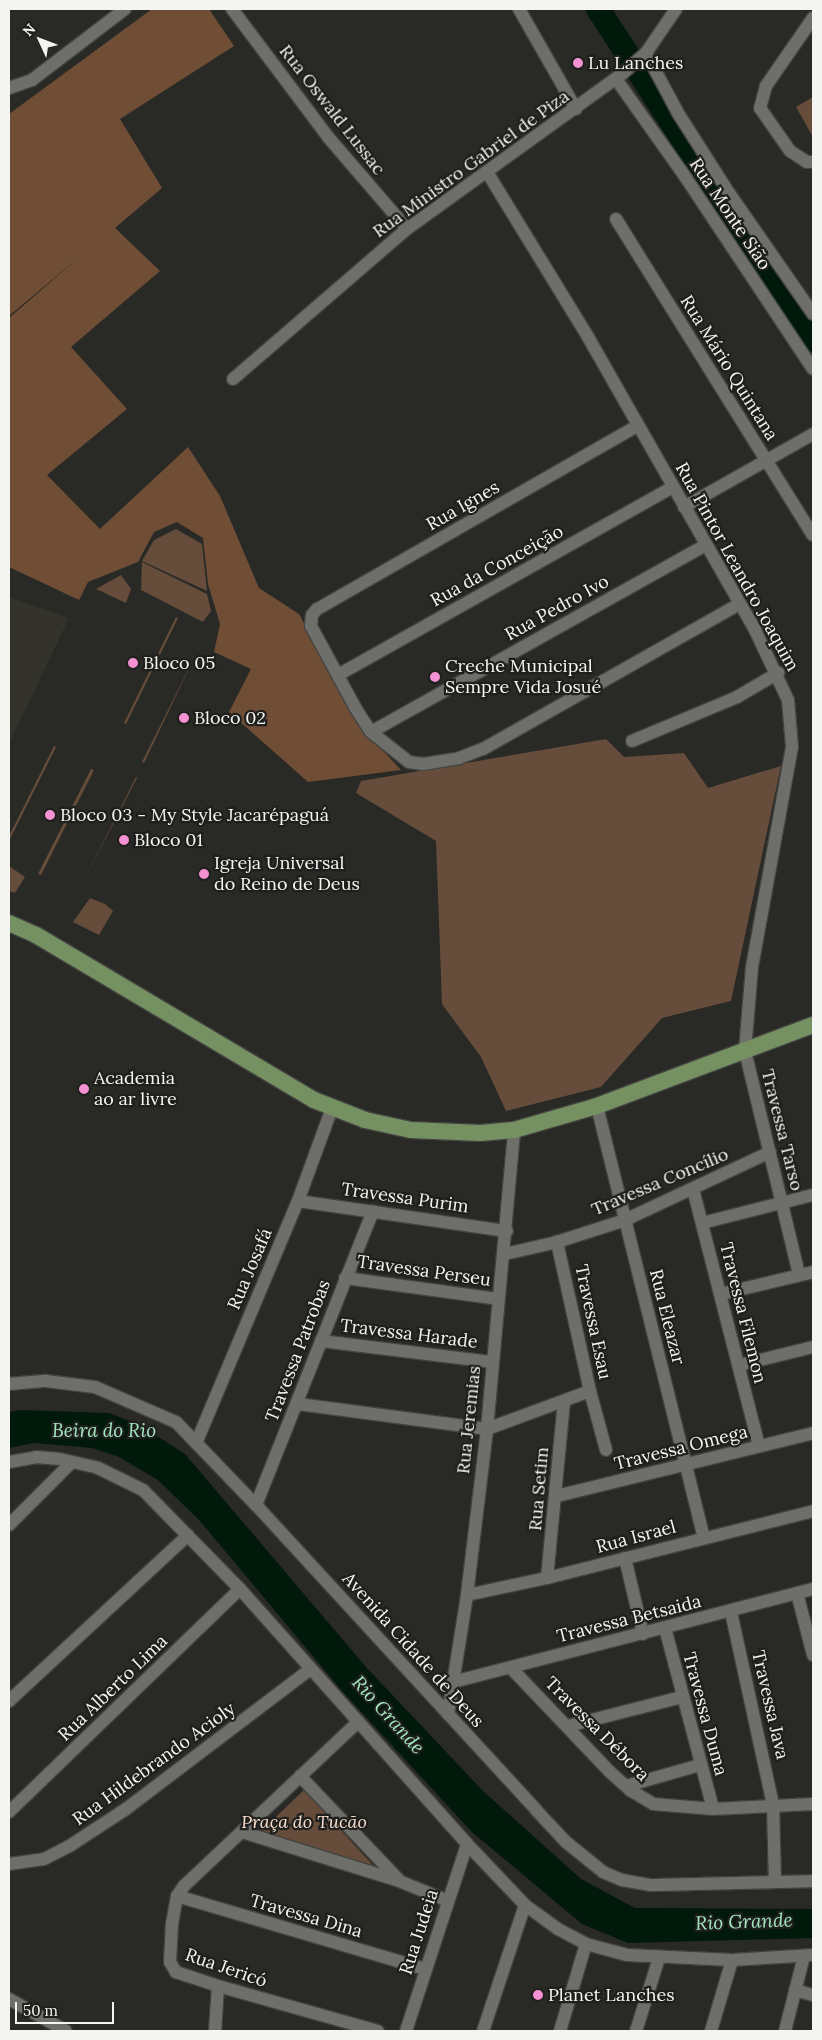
<!DOCTYPE html>
<html>
<head>
<meta charset="utf-8">
<style>
  body { margin:0 }
  #map { position:relative; width:822px; height:2040px; overflow:hidden; background:#292926; font-family:Lora,serif }
  div>[style] { position:absolute }
  .built>* { inset:0; background:#33332b }
  .green>* { inset:0; background:#664c3a }
  .forest>* { inset:0; background:#704e36 }
  .water>* { inset:0; background:#00190b }
  .river>* { height:24px; margin:-12px; padding:0 12px; transform-origin:12px; border-radius:12px; background:#00190b }
  .roads { filter:drop-shadow(1px 0 #434441) drop-shadow(-1px 0 #434441) drop-shadow(0 1px #434441) drop-shadow(0 -1px #434441) }
  .minor>* { height:12px; margin:-6px; padding:0 6px; transform-origin:6px; border-radius:6px; background:#6e6e6b }
  .major>* { height:16px; margin:-8px; padding:0 8px; transform-origin:8px; border-radius:8px; background:#769161 }
  .dots>* { width:14px; height:14px; translate:-50% -50%; box-sizing:border-box; border:2px solid #1f1f1d; border-radius:50% }
  span { translate:-50% -50%; white-space:nowrap; text-align:center; line-height:1.15; -webkit-text-stroke:4.5px #1f1f1d; paint-order:stroke }
  .poi-label { font-size:18px; color:#f4f4f2 }
  .left { translate:0 -50%; text-align:left }
  .street-label { font-size:18px; color:#f4f4f2 }
  .park-label { font-size:18px; color:#f7decd; font-style:italic }
  .water-label { font-size:19px; color:#a1e6be; font-style:italic }
  .frame { position:absolute; inset:0; border:10px solid #f4f4f2; pointer-events:none }
  .north { position:absolute; left:15px; top:15px; width:50px; height:50px; -webkit-text-stroke:4px #1f1f1d; paint-order:stroke; rotate:313deg; font-size:14px; font-weight:700; line-height:20px; text-align:center; color:#f4f4f2 }
  .north::after { content:''; display:block; margin:auto; width:18px; height:22px; background:#f4f4f2; clip-path:polygon(50% 0,100% 100%,50% 72%,0 100%) }
  .scale { position:absolute; left:15px; top:2002px; width:99px; height:22px; box-sizing:border-box; border:2px solid #f4f4f2; border-top:0; padding-left:6px; font-size:15px; line-height:18px; white-space:nowrap; color:#f4f4f2; -webkit-text-stroke:4px #1f1f1d; paint-order:stroke }
</style>
</head>
<body>
<div id="map">
  <div class="built">
    <div style="clip-path:polygon(9px 597px,69px 618px,9px 744px)"></div>
  </div>
  <div class="green">
    <div style="clip-path:polygon(813px 97px,813px 137px,796px 107px)"></div>
    <div style="clip-path:polygon(176px 529px,202px 544px,207px 591px,142px 561px,154px 540px)"></div>
    <div style="clip-path:polygon(142px 562px,207px 594px,211px 611px,203px 622px,141px 590px)"></div>
    <div style="clip-path:polygon(121px 575px,131px 589px,126px 603px,96px 589px)"></div>
    <div style="clip-path:polygon(176px 617px,178px 618px,126px 724px,124px 723px)"></div>
    <div style="clip-path:polygon(195px 656px,144px 763px,142px 762px)"></div>
    <div style="clip-path:polygon(606px 739px,624px 757px,684px 753px,708px 788px,781px 766px,731px 1001px,662px 1018px,601px 1087px,506px 1111px,481px 1057px,442px 1004px,436px 841px,356px 793px,361px 781px)"></div>
    <div style="clip-path:polygon(54px 746px,56px 747px,9px 841px,9px 836px)"></div>
    <div style="clip-path:polygon(91px 769px,94px 770px,41px 875px,38px 874px)"></div>
    <div style="clip-path:polygon(136px 777px,137px 778px,83px 882px)"></div>
    <div style="clip-path:polygon(9px 866px,25px 877px,15px 893px,9px 891px)"></div>
    <div style="clip-path:polygon(90px 898px,105px 904px,113px 911px,99px 935px,73px 922px)"></div>
    <div style="clip-path:polygon(304px 1790px,381px 1874px,261px 1831px)"></div>
  </div>
  <div class="forest">
    <div style="clip-path:polygon(152px 9px,209px 9px,234px 46px,120px 119px,162px 188px,115px 228px,160px 271px,71px 347px,127px 409px,47px 475px,100px 529px,188px 447px,220px 496px,259px 588px,299px 614px,360px 726px,401px 770px,308px 782px,229px 712px,251px 669px,214px 652px,220px 624px,208px 584px,203px 538px,177px 522px,154px 532px,138px 562px,88px 582px,79px 600px,9px 567px,9px 318px,78px 258px,9px 316px,9px 114px)"></div>
  </div>
  <div class="water">
    <div style="clip-path:polygon(19px 1410px,109px 1413px,138px 1424px,185px 1454px,366px 1667px,482px 1790px,581px 1879px,635px 1908px,813px 1909px,813px 1938px,628px 1943px,582px 1924px,472px 1832px,343px 1692px,199px 1520px,158px 1480px,119px 1457px,92px 1448px,34px 1443px,9px 1448px,9px 1412px)"></div>
  </div>
  <div class="river">
    <div style="left:598px;top:9px;width:395px;rotate:57deg"></div>
  </div>
  <div class="roads">
    <div class="minor">
      <div style="left:232px;top:9px;width:160px;rotate:53.1deg"></div>
      <div style="left:328px;top:137px;width:121px;rotate:49.3deg"></div>
      <div style="left:519px;top:9px;width:115px;rotate:60.3deg"></div>
      <div style="left:813px;top:18px;width:83px;rotate:124.7deg"></div>
      <div style="left:766px;top:86px;width:23px;rotate:105deg"></div>
      <div style="left:760px;top:108px;width:52px;rotate:55.1deg"></div>
      <div style="left:790px;top:151px;width:20px;rotate:33deg"></div>
      <div style="left:807px;top:162px;width:6px"></div>
      <div style="left:646px;top:53px;width:68px;rotate:61.9deg"></div>
      <div style="left:678px;top:113px;width:95px;rotate:57.5deg"></div>
      <div style="left:729px;top:193px;width:147px;rotate:55.2deg"></div>
      <div style="left:616px;top:79px;width:121px;rotate:54.7deg"></div>
      <div style="left:686px;top:178px;width:229px;rotate:56.4deg"></div>
      <div style="left:9px;top:88px;width:24px;rotate:-19deg"></div>
      <div style="left:32px;top:80px;width:117px;rotate:-37.4deg"></div>
      <div style="left:487px;top:172px;width:193px;rotate:58.5deg"></div>
      <div style="left:588px;top:337px;width:337px;rotate:60.3deg"></div>
      <div style="left:755px;top:630px;width:77px;rotate:64.8deg"></div>
      <div style="left:788px;top:700px;width:47px;rotate:85.1deg"></div>
      <div style="left:792px;top:747px;width:224px;rotate:100.3deg"></div>
      <div style="left:752px;top:967px;width:84px;rotate:94.8deg"></div>
      <div style="left:745px;top:1051px;width:230px;rotate:76.4deg"></div>
      <div style="left:616px;top:219px;width:372px;rotate:58.1deg"></div>
      <div style="left:233px;top:379px;width:230px;rotate:-40.8deg"></div>
      <div style="left:407px;top:229px;width:266px;rotate:-35.8deg"></div>
      <div style="left:623px;top:73px;width:30px;rotate:-41deg"></div>
      <div style="left:646px;top:53px;width:53px;rotate:-55.7deg"></div>
      <div style="left:637px;top:426px;width:369px;rotate:150.2deg"></div>
      <div style="left:317px;top:609px;width:8px;rotate:130deg"></div>
      <div style="left:312px;top:615px;width:11px;rotate:95deg"></div>
      <div style="left:311px;top:626px;width:94px;rotate:61.5deg"></div>
      <div style="left:356px;top:709px;width:27px;rotate:57deg"></div>
      <div style="left:371px;top:732px;width:48px;rotate:38.3deg"></div>
      <div style="left:409px;top:762px;width:14px;rotate:8deg"></div>
      <div style="left:423px;top:764px;width:36px;rotate:-9deg"></div>
      <div style="left:459px;top:758px;width:26px;rotate:-21deg"></div>
      <div style="left:483px;top:749px;width:294px;rotate:-29.5deg"></div>
      <div style="left:684px;top:507px;width:148px;rotate:-29.5deg"></div>
      <div style="left:338px;top:675px;width:384px;rotate:-29.3deg"></div>
      <div style="left:371px;top:732px;width:384px;rotate:-29.2deg"></div>
      <div style="left:632px;top:741px;width:114px;rotate:-22.7deg"></div>
      <div style="left:737px;top:697px;width:48px;rotate:-30.3deg"></div>
      <div style="left:597px;top:1106px;width:444px;rotate:76.1deg"></div>
      <div style="left:693px;top:1189px;width:265px;rotate:75.6deg"></div>
      <div style="left:298px;top:1201px;width:211px;rotate:8.2deg"></div>
      <div style="left:702px;top:1223px;width:114px;rotate:-14.2deg"></div>
      <div style="left:505px;top:1254px;width:53px;rotate:-13deg"></div>
      <div style="left:557px;top:1242px;width:71px;rotate:-17.9deg"></div>
      <div style="left:625px;top:1220px;width:160px;rotate:-25.1deg"></div>
      <div style="left:345px;top:1278px;width:154px;rotate:7.8deg"></div>
      <div style="left:721px;top:1294px;width:95px;rotate:-13.4deg"></div>
      <div style="left:321px;top:1341px;width:173px;rotate:7deg"></div>
      <div style="left:740px;top:1365px;width:75px;rotate:-13.9deg"></div>
      <div style="left:9px;top:1384px;width:37px;rotate:-5deg"></div>
      <div style="left:46px;top:1381px;width:49px;rotate:7deg"></div>
      <div style="left:95px;top:1387px;width:88px;rotate:23.4deg"></div>
      <div style="left:176px;top:1422px;width:115px;rotate:46.1deg"></div>
      <div style="left:256px;top:1505px;width:414px;rotate:47.4deg"></div>
      <div style="left:536px;top:1810px;width:44px;rotate:46.8deg"></div>
      <div style="left:566px;top:1842px;width:48px;rotate:39deg"></div>
      <div style="left:603px;top:1872px;width:21px;rotate:23deg"></div>
      <div style="left:622px;top:1880px;width:29px;rotate:10deg"></div>
      <div style="left:651px;top:1885px;width:162px;rotate:-1.4deg"></div>
      <div style="left:590px;top:1391px;width:61px;rotate:74.8deg"></div>
      <div style="left:298px;top:1404px;width:191px;rotate:7.5deg"></div>
      <div style="left:487px;top:1429px;width:110px;rotate:-20.3deg"></div>
      <div style="left:590px;top:1391px;width:153px;rotate:-102.5deg"></div>
      <div style="left:197px;top:1441px;width:260px;rotate:-67.2deg"></div>
      <div style="left:298px;top:1201px;width:99px;rotate:-69.9deg"></div>
      <div style="left:9px;top:1462px;width:27px;rotate:-10deg"></div>
      <div style="left:36px;top:1457px;width:24px;rotate:5deg"></div>
      <div style="left:60px;top:1459px;width:39px;rotate:13deg"></div>
      <div style="left:98px;top:1468px;width:50px;rotate:26.1deg"></div>
      <div style="left:143px;top:1490px;width:139px;rotate:45.6deg"></div>
      <div style="left:240px;top:1589px;width:341px;rotate:48.3deg"></div>
      <div style="left:467px;top:1844px;width:84px;rotate:46.4deg"></div>
      <div style="left:525px;top:1905px;width:41px;rotate:36deg"></div>
      <div style="left:558px;top:1929px;width:32px;rotate:28deg"></div>
      <div style="left:586px;top:1944px;width:42px;rotate:15deg"></div>
      <div style="left:627px;top:1955px;width:105px;rotate:2.7deg"></div>
      <div style="left:732px;top:1960px;width:81px;rotate:-3.5deg"></div>
      <div style="left:557px;top:1496px;width:264px;rotate:-13.8deg"></div>
      <div style="left:256px;top:1505px;width:316px;rotate:-68.3deg"></div>
      <div style="left:9px;top:1525px;width:89px;rotate:-45deg"></div>
      <div style="left:625px;top:1558px;width:78px;rotate:76.7deg"></div>
      <div style="left:547px;top:1578px;width:177px;rotate:-84.5deg"></div>
      <div style="left:797px;top:1593px;width:64px;rotate:75.5deg"></div>
      <div style="left:467px;top:1595px;width:82px;rotate:-12deg"></div>
      <div style="left:547px;top:1578px;width:274px;rotate:-14.1deg"></div>
      <div style="left:731px;top:1612px;width:198px;rotate:77.7deg"></div>
      <div style="left:773px;top:1805px;width:77px;rotate:88.5deg"></div>
      <div style="left:665px;top:1628px;width:187px;rotate:75.1deg"></div>
      <div style="left:511px;top:1668px;width:142px;rotate:46.4deg"></div>
      <div style="left:609px;top:1771px;width:28px;rotate:42deg"></div>
      <div style="left:630px;top:1790px;width:27px;rotate:31deg"></div>
      <div style="left:653px;top:1804px;width:60px;rotate:4.8deg"></div>
      <div style="left:713px;top:1809px;width:100px;rotate:-2.9deg"></div>
      <div style="left:453px;top:1682px;width:372px;rotate:-14.5deg"></div>
      <div style="left:9px;top:1701px;width:244px;rotate:-42.8deg"></div>
      <div style="left:448px;top:1714px;width:121px;rotate:-80.9deg"></div>
      <div style="left:467px;top:1595px;width:167px;rotate:-83.1deg"></div>
      <div style="left:487px;top:1429px;width:300px;rotate:-84.8deg"></div>
      <div style="left:358px;top:1722px;width:239px;rotate:136.7deg"></div>
      <div style="left:184px;top:1886px;width:12px;rotate:125deg"></div>
      <div style="left:177px;top:1896px;width:27px;rotate:100deg"></div>
      <div style="left:172px;top:1923px;width:39px;rotate:93deg"></div>
      <div style="left:170px;top:1962px;width:12px;rotate:59deg"></div>
      <div style="left:176px;top:1972px;width:44px;rotate:18.4deg"></div>
      <div style="left:218px;top:1986px;width:166px;rotate:15.7deg"></div>
      <div style="left:568px;top:1726px;width:118px;rotate:-14.3deg"></div>
      <div style="left:300px;top:1776px;width:142px;rotate:46.4deg"></div>
      <div style="left:626px;top:1786px;width:77px;rotate:-15.8deg"></div>
      <div style="left:9px;top:1812px;width:321px;rotate:-44deg"></div>
      <div style="left:242px;top:1832px;width:164px;rotate:17.3deg"></div>
      <div style="left:399px;top:1881px;width:51px;rotate:22deg"></div>
      <div style="left:9px;top:1864px;width:35px;rotate:-8deg"></div>
      <div style="left:44px;top:1859px;width:30px;rotate:-27deg"></div>
      <div style="left:71px;top:1845px;width:66px;rotate:-33.2deg"></div>
      <div style="left:126px;top:1809px;width:230px;rotate:-37.2deg"></div>
      <div style="left:177px;top:1896px;width:259px;rotate:16.4deg"></div>
      <div style="left:795px;top:1990px;width:19px;rotate:16deg"></div>
      <div style="left:9px;top:1999px;width:65px;rotate:29.3deg"></div>
      <div style="left:215px;top:2031px;width:45px;rotate:-86.2deg"></div>
      <div style="left:406px;top:2031px;width:197px;rotate:-71.9deg"></div>
      <div style="left:483px;top:2031px;width:133px;rotate:-71.6deg"></div>
      <div style="left:560px;top:2031px;width:91px;rotate:-73.4deg"></div>
      <div style="left:636px;top:2031px;width:77px;rotate:-72.5deg"></div>
      <div style="left:711px;top:2031px;width:74px;rotate:-73.5deg"></div>
      <div style="left:785px;top:2031px;width:77px;rotate:-75.8deg"></div>
    </div>
    <div class="major">
      <div style="left:9px;top:923px;width:30px;rotate:24deg"></div>
      <div style="left:36px;top:935px;width:323px;rotate:30.7deg"></div>
      <div style="left:314px;top:1100px;width:55px;rotate:21.4deg"></div>
      <div style="left:365px;top:1120px;width:47px;rotate:12.3deg"></div>
      <div style="left:411px;top:1130px;width:69px;rotate:2.5deg"></div>
      <div style="left:480px;top:1133px;width:34px;rotate:-5deg"></div>
      <div style="left:514px;top:1130px;width:86px;rotate:-16.1deg"></div>
      <div style="left:597px;top:1106px;width:231px;rotate:-20.6deg"></div>
    </div>
  </div>
  <div class="dots">
    <div style="left:578px;top:63px;background:#f491d3"></div>
    <div style="left:133px;top:663px;background:#f491d3"></div>
    <div style="left:435px;top:677px;background:#f491d3"></div>
    <div style="left:184px;top:718px;background:#f491d3"></div>
    <div style="left:50px;top:815px;background:#f491d3"></div>
    <div style="left:124px;top:840px;background:#f491d3"></div>
    <div style="left:204px;top:874px;background:#f491d3"></div>
    <div style="left:84px;top:1089px;background:#f491d3"></div>
    <div style="left:538px;top:1995px;background:#f491d3"></div>
  </div>
  <div class="poi-label">
    <span class="left" style="left:588px;top:63px">Lu Lanches</span>
    <span class="left" style="left:143px;top:663px">Bloco 05</span>
    <span class="left" style="left:445px;top:677px">Creche Municipal<br>Sempre Vida Josué</span>
    <span class="left" style="left:194px;top:718px">Bloco 02</span>
    <span class="left" style="left:60px;top:815px">Bloco 03 - My Style Jacarépaguá</span>
    <span class="left" style="left:134px;top:840px">Bloco 01</span>
    <span class="left" style="left:214px;top:874px">Igreja Universal<br>do Reino de Deus</span>
    <span class="left" style="left:94px;top:1089px">Academia<br>ao ar livre</span>
    <span class="left" style="left:548px;top:1995px">Planet Lanches</span>
  </div>
  <div class="street-label">
    <span style="left:332px;top:110px;rotate:52deg">Rua Oswald Lussac</span>
    <span style="left:471px;top:164px;rotate:-36deg">Rua Ministro Gabriel de Piza</span>
    <span style="left:730px;top:214px;rotate:56deg">Rua Monte Sião</span>
    <span style="left:729px;top:368px;rotate:58deg">Rua Mário Quintana</span>
    <span style="left:463px;top:506px;rotate:-30deg">Rua Ignes</span>
    <span style="left:497px;top:566px;rotate:-29deg">Rua da Conceição</span>
    <span style="left:737px;top:567px;rotate:61deg">Rua Pintor Leandro Joaquim</span>
    <span style="left:557px;top:608px;rotate:-29deg">Rua Pedro Ivo</span>
    <span style="left:782px;top:1130px;rotate:76deg">Travessa Tarso</span>
    <span style="left:660px;top:1182px;rotate:-23deg">Travessa Concílio</span>
    <span style="left:405px;top:1198px;rotate:8deg">Travessa Purim</span>
    <span style="left:250px;top:1269px;rotate:-67deg">Rua Josafá</span>
    <span style="left:424px;top:1271px;rotate:8deg">Travessa Perseu</span>
    <span style="left:743px;top:1313px;rotate:76deg">Travessa Filemon</span>
    <span style="left:667px;top:1317px;rotate:76deg">Rua Eleazar</span>
    <span style="left:593px;top:1322px;rotate:78deg">Travessa Esau</span>
    <span style="left:409px;top:1334px;rotate:7deg">Travessa Harade</span>
    <span style="left:298px;top:1351px;rotate:-69deg">Travessa Patrobas</span>
    <span style="left:469px;top:1420px;rotate:-84deg">Rua Jeremias</span>
    <span style="left:681px;top:1448px;rotate:-14deg">Travessa Omega</span>
    <span style="left:539px;top:1489px;rotate:-85deg">Rua Setim</span>
    <span style="left:636px;top:1537px;rotate:-15deg">Rua Israel</span>
    <span style="left:629px;top:1619px;rotate:-14deg">Travessa Betsaida</span>
    <span style="left:413px;top:1650px;rotate:48deg">Avenida Cidade de Deus</span>
    <span style="left:113px;top:1688px;rotate:-44deg">Rua Alberto Lima</span>
    <span style="left:770px;top:1705px;rotate:77deg">Travessa Java</span>
    <span style="left:705px;top:1714px;rotate:75deg">Travessa Duma</span>
    <span style="left:597px;top:1729px;rotate:45deg">Travessa Débora</span>
    <span style="left:154px;top:1764px;rotate:-36deg">Rua Hildebrando Acioly</span>
    <span style="left:306px;top:1916px;rotate:16deg">Travessa Dina</span>
    <span style="left:419px;top:1932px;rotate:-72deg">Rua Judeia</span>
    <span style="left:226px;top:1968px;rotate:19deg">Rua Jericó</span>
  </div>
  <div class="park-label">
    <span style="left:304px;top:1822px">Praça do Tucão</span>
  </div>
  <div class="water-label">
    <span style="left:104px;top:1431px">Beira do Rio</span>
    <span style="left:388px;top:1715px;rotate:48deg">Rio Grande</span>
    <span style="left:744px;top:1922px;rotate:-2deg">Rio Grande</span>
  </div>
  <div class="frame"></div>
  <div class="north">N</div>
  <div class="scale">50 m</div>
</div>
</body>
</html>
